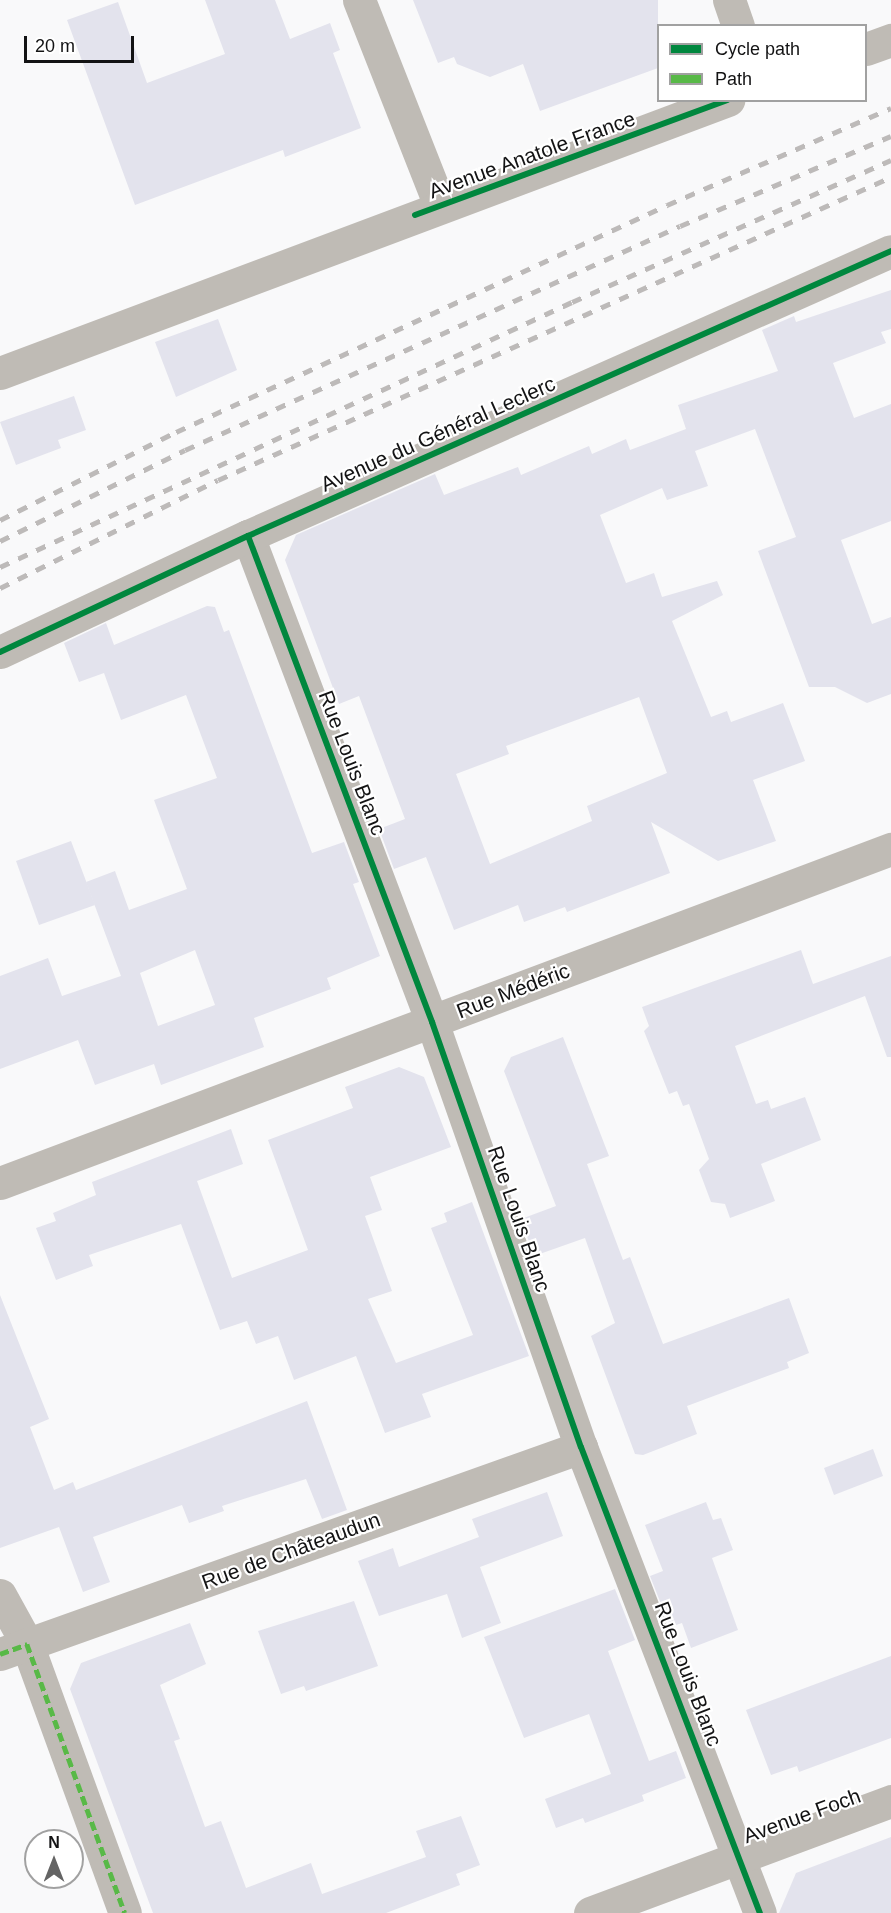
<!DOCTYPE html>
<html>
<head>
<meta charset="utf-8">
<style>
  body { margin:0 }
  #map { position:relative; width:891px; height:1913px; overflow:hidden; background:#f9f9fa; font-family:Helvetica,sans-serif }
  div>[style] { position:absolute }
  .building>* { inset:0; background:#e3e3ed }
  .minor>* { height:33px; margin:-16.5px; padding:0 16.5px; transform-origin:16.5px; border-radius:16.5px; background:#bfbbb5 }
  .rail>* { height:4.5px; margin-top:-2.25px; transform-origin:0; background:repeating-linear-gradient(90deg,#bdbab9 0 10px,transparent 0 20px) }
  .quiet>* { height:4.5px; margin-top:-2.25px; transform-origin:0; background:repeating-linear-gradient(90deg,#58b947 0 9px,transparent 0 13.5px) }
  .cycleway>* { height:6px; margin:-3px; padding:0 3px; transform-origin:3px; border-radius:3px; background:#00873e }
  span { translate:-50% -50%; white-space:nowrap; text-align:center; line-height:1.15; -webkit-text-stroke:4.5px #fff; paint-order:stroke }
  .street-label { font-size:21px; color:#131314 }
  .legend { position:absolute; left:657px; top:24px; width:210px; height:78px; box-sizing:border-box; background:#fff; border:2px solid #a1a1a1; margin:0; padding:8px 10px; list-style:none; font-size:18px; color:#131314 }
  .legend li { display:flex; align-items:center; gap:12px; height:30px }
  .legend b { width:30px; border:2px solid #a1a1a1 }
  .north { position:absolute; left:24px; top:1829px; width:60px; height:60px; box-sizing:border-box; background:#fff; border:2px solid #a1a1a1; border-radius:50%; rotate:0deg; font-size:16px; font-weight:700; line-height:24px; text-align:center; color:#131314 }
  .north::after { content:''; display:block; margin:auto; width:21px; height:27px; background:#646464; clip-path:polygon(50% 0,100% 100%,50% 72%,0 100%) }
  .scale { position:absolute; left:24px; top:36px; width:110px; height:27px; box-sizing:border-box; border:3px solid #131314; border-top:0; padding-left:8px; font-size:18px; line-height:21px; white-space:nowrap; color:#131314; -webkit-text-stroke:4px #fff; paint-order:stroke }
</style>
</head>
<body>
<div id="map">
  <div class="building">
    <div style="clip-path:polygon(205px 0,275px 0,290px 39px,330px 23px,340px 50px,333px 53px,361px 128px,285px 157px,283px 150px,135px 205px,67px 20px,118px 2px,147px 83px,225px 54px)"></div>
    <div style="clip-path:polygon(413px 0,658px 0,658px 68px,540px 111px,523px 64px,490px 77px,457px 64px,454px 57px,438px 63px)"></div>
    <div style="clip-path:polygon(evenodd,891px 290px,891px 329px,881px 332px,886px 343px,833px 363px,854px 418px,891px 404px,891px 521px,841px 540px,872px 624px,891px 617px,891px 694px,867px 703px,835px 687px,809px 687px,758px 551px,796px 537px,755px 429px,695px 451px,708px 486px,667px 500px,662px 488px,600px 515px,626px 583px,654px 573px,662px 597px,717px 581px,723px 595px,672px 621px,711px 717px,727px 711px,731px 722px,783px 703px,805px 761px,753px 780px,776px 841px,718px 861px,651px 822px,670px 873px,567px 912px,565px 907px,524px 922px,518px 905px,454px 930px,426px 857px,394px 869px,379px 829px,405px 819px,359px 696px,339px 704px,285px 560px,296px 535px,435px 474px,444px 495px,518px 467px,521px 475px,589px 446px,592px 454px,626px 439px,630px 450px,686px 429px,678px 405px,778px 371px,762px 330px,794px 316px,796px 322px,891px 290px,639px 697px,667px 773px,587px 806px,592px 821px,490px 864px,456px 774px,509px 754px,506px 746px,639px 697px)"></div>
    <div style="clip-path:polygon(218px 319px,237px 370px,176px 397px,155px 342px)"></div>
    <div style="clip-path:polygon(74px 396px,86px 430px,58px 440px,61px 448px,16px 465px,0 422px)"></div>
    <div style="clip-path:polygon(evenodd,207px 606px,215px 607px,224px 632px,229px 630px,312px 853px,344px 842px,359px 882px,353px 884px,380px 956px,327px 978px,331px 989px,254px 1018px,264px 1047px,161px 1085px,154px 1064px,95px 1085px,78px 1040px,0 1069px,0 976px,48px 958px,62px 996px,121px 976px,86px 882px,115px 871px,129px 910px,187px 889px,154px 800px,217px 778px,186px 695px,121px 720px,104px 673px,79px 682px,64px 643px,106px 623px,114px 645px,207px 606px,195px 950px,215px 1005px,158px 1026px,140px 973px,195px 950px)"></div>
    <div style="clip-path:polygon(71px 841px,95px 905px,39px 925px,16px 861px)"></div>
    <div style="clip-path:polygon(801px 950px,813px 984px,891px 956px,891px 1057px,887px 1057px,865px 996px,735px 1046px,756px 1104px,768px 1100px,771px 1109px,805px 1097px,821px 1140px,761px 1164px,775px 1201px,730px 1218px,725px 1204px,711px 1202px,699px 1170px,709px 1159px,689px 1104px,683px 1106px,677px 1091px,669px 1094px,644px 1031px,649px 1026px,642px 1007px)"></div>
    <div style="clip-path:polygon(563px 1037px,609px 1156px,587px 1164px,623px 1260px,630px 1257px,663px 1344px,789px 1298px,809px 1353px,787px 1362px,789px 1368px,687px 1406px,697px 1434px,643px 1455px,635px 1454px,591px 1336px,615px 1323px,585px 1238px,534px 1256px,521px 1219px,556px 1206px,504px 1071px,511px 1057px)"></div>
    <div style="clip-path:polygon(399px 1067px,424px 1077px,451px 1147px,370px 1177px,382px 1210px,365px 1216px,392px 1291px,368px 1299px,396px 1363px,473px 1335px,431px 1228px,447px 1222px,444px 1213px,472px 1202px,529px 1356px,422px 1394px,431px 1417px,385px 1433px,356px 1356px,294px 1380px,278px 1336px,256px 1344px,247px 1321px,220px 1330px,181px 1224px,89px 1255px,93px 1266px,56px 1280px,36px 1228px,56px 1221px,53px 1213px,96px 1195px,92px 1182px,231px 1129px,243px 1164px,197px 1181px,232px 1278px,308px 1250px,268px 1140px,353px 1108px,345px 1087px)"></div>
    <div style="clip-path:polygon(0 1295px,49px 1419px,30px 1427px,54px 1490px,73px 1482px,76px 1490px,307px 1401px,347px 1510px,322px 1519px,306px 1479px,222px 1506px,224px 1511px,189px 1523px,182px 1505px,93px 1537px,110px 1582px,83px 1592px,59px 1527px,0 1548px)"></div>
    <div style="clip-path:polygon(873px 1449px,883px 1476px,834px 1495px,824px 1468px)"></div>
    <div style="clip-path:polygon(547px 1492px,563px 1536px,480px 1567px,501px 1623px,462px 1638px,447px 1594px,379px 1616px,358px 1561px,393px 1548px,399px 1567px,479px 1537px,472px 1519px)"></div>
    <div style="clip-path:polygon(706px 1502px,713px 1520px,721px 1518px,733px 1550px,712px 1558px,738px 1630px,691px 1648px,682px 1623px,670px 1627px,650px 1576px,663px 1571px,645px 1525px)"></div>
    <div style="clip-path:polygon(615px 1589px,635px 1640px,608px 1651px,649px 1761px,676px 1751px,686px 1778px,642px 1795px,644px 1801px,585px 1823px,583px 1818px,556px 1828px,545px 1799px,611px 1774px,589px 1714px,524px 1738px,484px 1637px)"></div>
    <div style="clip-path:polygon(354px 1601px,378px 1666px,306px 1691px,304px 1686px,281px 1694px,258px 1631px)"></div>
    <div style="clip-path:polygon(190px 1623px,206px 1664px,160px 1685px,180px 1739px,174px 1741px,205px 1827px,221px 1821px,246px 1888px,311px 1863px,322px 1894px,426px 1857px,416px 1831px,461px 1816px,480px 1865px,456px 1874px,460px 1885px,386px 1913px,153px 1913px,70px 1689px,81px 1663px)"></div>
    <div style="clip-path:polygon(891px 1656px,891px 1738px,799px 1772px,797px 1766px,771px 1775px,746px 1710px)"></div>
    <div style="clip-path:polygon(891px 1837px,891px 1913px,779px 1913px,796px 1873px)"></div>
  </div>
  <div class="minor">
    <div style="left:359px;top:0;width:221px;rotate:68.5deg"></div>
    <div style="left:729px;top:0;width:28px;rotate:71deg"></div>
    <div style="left:866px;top:49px;width:27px;rotate:-20deg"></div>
    <div style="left:0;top:373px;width:778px;rotate:-20.56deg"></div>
    <div style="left:248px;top:536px;width:520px;rotate:69.26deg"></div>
    <div style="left:432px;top:1022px;width:450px;rotate:70.7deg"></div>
    <div style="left:581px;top:1447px;width:499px;rotate:69deg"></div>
    <div style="left:0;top:652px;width:274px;rotate:-25.1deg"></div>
    <div style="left:248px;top:536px;width:703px;rotate:-23.9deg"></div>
    <div style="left:0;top:1183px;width:952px;rotate:-20.55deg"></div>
    <div style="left:0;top:1595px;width:56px;rotate:61.1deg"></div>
    <div style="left:27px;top:1644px;width:286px;rotate:70deg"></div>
    <div style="left:0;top:1654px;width:617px;rotate:-19.61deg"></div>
    <div style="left:590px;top:1913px;width:321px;rotate:-20.4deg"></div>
  </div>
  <div class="rail">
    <div style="left:0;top:520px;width:197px;rotate:-26.6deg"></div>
    <div style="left:176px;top:432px;width:541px;rotate:-24.81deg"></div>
    <div style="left:667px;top:205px;width:244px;rotate:-23.4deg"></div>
    <div style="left:0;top:541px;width:206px;rotate:-26.2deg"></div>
    <div style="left:185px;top:450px;width:543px;rotate:-24.35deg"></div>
    <div style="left:680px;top:226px;width:229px;rotate:-23.1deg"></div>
    <div style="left:0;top:567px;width:630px;rotate:-24.86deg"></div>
    <div style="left:572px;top:302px;width:349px;rotate:-24deg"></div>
    <div style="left:0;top:588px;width:243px;rotate:-26.4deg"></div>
    <div style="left:218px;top:480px;width:738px;rotate:-24.24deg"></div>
  </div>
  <div class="quiet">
    <div style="left:0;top:1654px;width:29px;rotate:-20deg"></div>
    <div style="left:27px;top:1644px;width:286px;rotate:70deg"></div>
  </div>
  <div class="cycleway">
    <div style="left:415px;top:215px;width:333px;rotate:-20.2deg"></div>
    <div style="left:248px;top:536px;width:520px;rotate:69.26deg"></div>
    <div style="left:432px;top:1022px;width:450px;rotate:70.7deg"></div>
    <div style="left:581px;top:1447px;width:499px;rotate:69deg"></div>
    <div style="left:0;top:652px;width:274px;rotate:-25.1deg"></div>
    <div style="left:248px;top:536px;width:703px;rotate:-23.9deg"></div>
  </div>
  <div class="street-label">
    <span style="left:532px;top:155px;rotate:-20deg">Avenue Anatole France</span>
    <span style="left:438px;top:434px;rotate:-24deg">Avenue du Général Leclerc</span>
    <span style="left:352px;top:763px;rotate:69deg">Rue Louis Blanc</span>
    <span style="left:513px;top:991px;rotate:-21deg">Rue Médéric</span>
    <span style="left:519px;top:1219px;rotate:71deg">Rue Louis Blanc</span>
    <span style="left:291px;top:1551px;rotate:-20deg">Rue de Châteaudun</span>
    <span style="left:688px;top:1674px;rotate:69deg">Rue Louis Blanc</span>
    <span style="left:802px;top:1816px;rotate:-20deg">Avenue Foch</span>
  </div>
  <ul class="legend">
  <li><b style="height:8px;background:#00873e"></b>Cycle path</li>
  <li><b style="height:8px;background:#58b947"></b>Path</li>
  </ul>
  <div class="north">N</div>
  <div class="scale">20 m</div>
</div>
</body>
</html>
